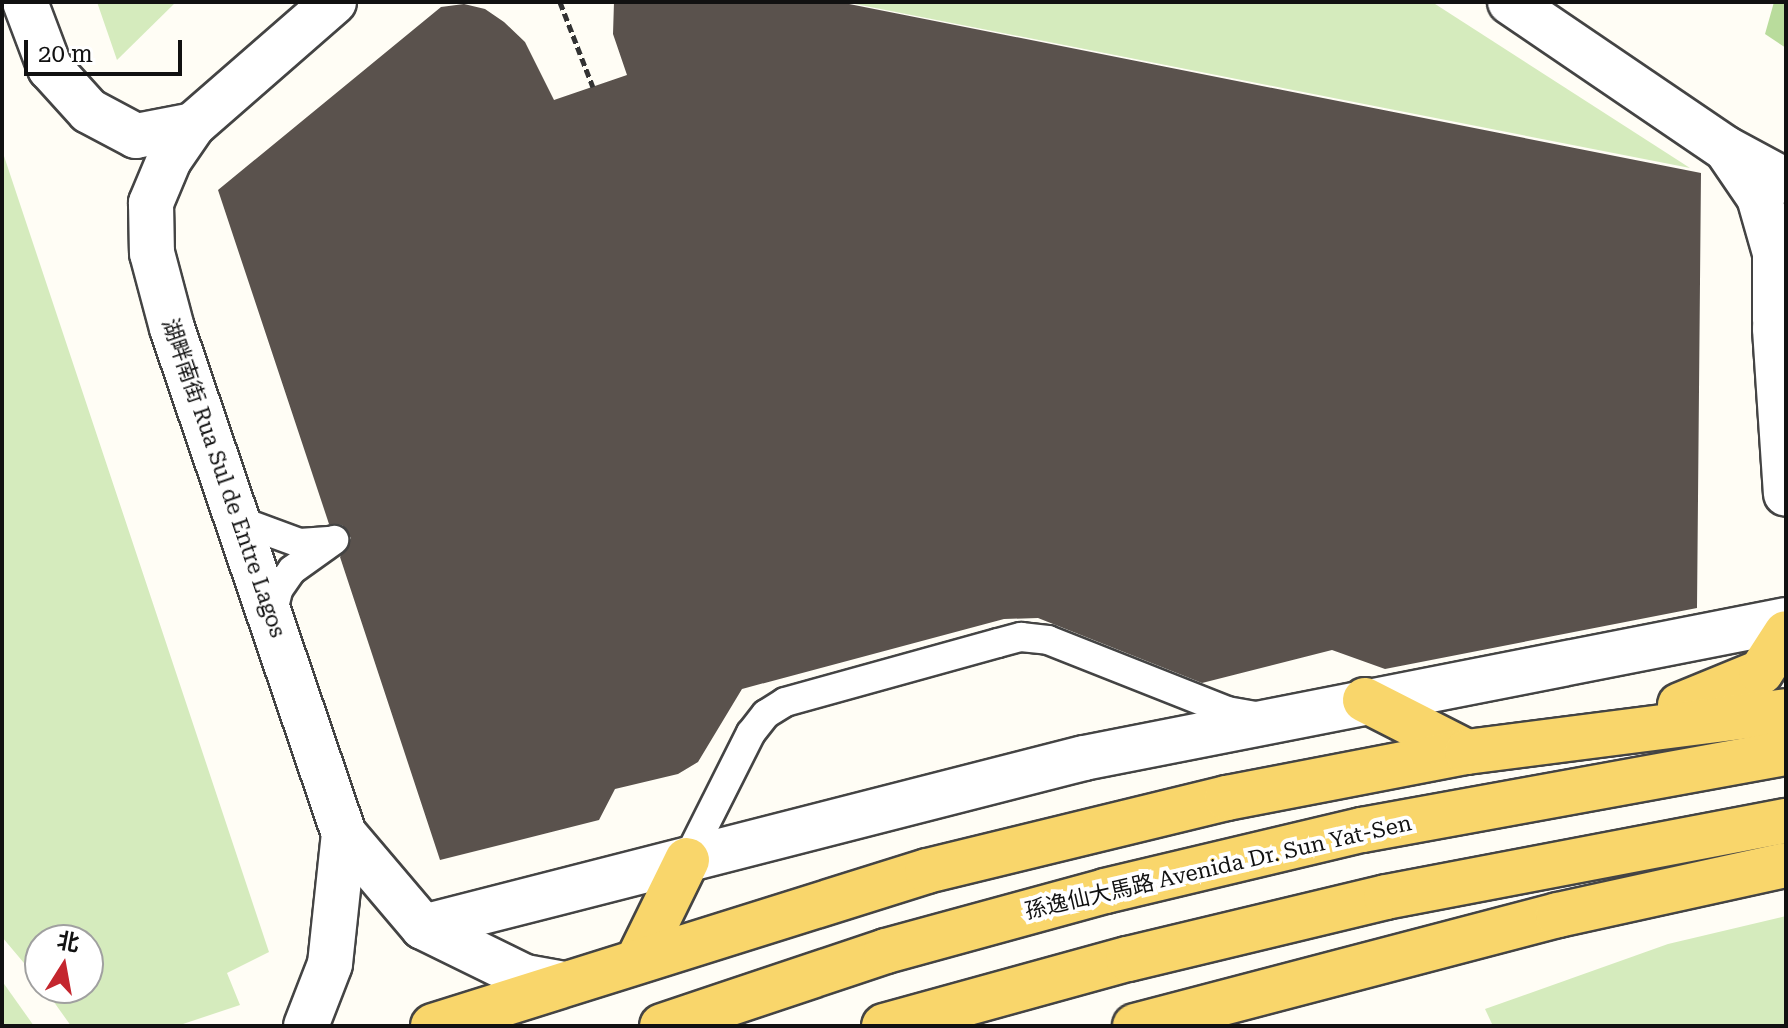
<!DOCTYPE html>
<html>
<head>
<meta charset="utf-8">
<style>
  body { margin:0 }
  #map { position:relative; width:1788px; height:1028px; overflow:hidden; background:#fffdf5; font-family:"Roboto Serif","Noto Sans SC",serif }
  div>[style] { position:absolute }
  .green>* { inset:0; background:#d5ebbd }
  .forest>* { inset:0; background:#b9dc9c }
  .building>* { inset:0; background:#5a524d }
  .path>* { height:5px; margin-top:-2.5px; transform-origin:0; background:repeating-linear-gradient(90deg,#333 0 8px,transparent 0 12px) }
  .roads { filter:drop-shadow(2px 0 #444) drop-shadow(-2px 0 #444) drop-shadow(0 2px #444) drop-shadow(0 -2px #444) }
  .lane>* { height:28px; margin:-14px; padding:0 14px; transform-origin:14px; border-radius:14px; background:#fff }
  .street>* { height:44px; margin:-22px; padding:0 22px; transform-origin:22px; border-radius:22px; background:#fff }
  .primary>* { height:44px; margin:-22px; padding:0 22px; transform-origin:22px; border-radius:22px; background:#f9d66b }
  span { translate:-50% -50%; white-space:nowrap; text-align:center; line-height:1.15; -webkit-text-stroke:8px #fff; paint-order:stroke }
  .street-label { font-size:22px; color:#111 }
  .frame { position:absolute; inset:0; border:4px solid #111; pointer-events:none }
  .north { position:absolute; left:24px; top:924px; width:80px; height:80px; box-sizing:border-box; background:#fff; border:2px solid #a0a0a0; border-radius:50%; rotate:11deg; font-size:22px; font-weight:700; line-height:32px; text-align:center; color:#111 }
  .north::after { content:''; display:block; margin:auto; width:28px; height:36px; background:#c4262e; clip-path:polygon(50% 0,100% 100%,50% 72%,0 100%) }
  .scale { position:absolute; left:24px; top:40px; width:158px; height:36px; box-sizing:border-box; border:4px solid #111; border-top:0; padding-left:10px; font-size:24px; line-height:28px; white-space:nowrap; color:#111; -webkit-text-stroke:6px #fff; paint-order:stroke }
</style>
</head>
<body>
<div id="map">
  <div class="green">
    <div style="clip-path:polygon(97px 2px,176px 2px,117px 60px)"></div>
    <div style="clip-path:polygon(845px 2px,1432px 2px,1690px 168px)"></div>
    <div style="clip-path:polygon(2px 150px,269px 952px,227px 973px,240px 1005px,177px 1026px,71px 1026px,44px 988px,88px 988px,88px 940px,40px 940px,40px 982px,2px 937px)"></div>
    <div style="clip-path:polygon(1786px 916px,1786px 1026px,1493px 1026px,1485px 1009px,1668px 944px)"></div>
    <div style="clip-path:polygon(2px 981px,34px 1026px,2px 1026px)"></div>
  </div>
  <div class="forest">
    <div style="clip-path:polygon(1774px 2px,1786px 2px,1786px 48px,1765px 34px)"></div>
  </div>
  <div class="building">
    <div style="clip-path:polygon(614px 2px,839px 2px,1701px 173px,1697px 608px,1385px 669px,1332px 650px,1202px 683px,1038px 618px,1004px 619px,742px 689px,698px 762px,678px 774px,615px 789px,599px 820px,440px 860px,340px 557px,351px 538px,342px 525px,329px 524px,218px 190px,441px 7px,464px 4px,485px 9px,504px 22px,525px 42px,554px 100px,627px 75px,613px 34px)"></div>
  </div>
  <div class="path">
    <div style="left:560px;top:2px;width:91px;rotate:68.8deg"></div>
  </div>
  <div class="roads">
    <div class="lane">
      <div style="left:237px;top:520px;width:67px;rotate:20.1deg"></div>
      <div style="left:300px;top:543px;width:32px;rotate:-4deg"></div>
      <div style="left:271px;top:619px;width:30px;rotate:-76deg"></div>
      <div style="left:278px;top:590px;width:24px;rotate:-55deg"></div>
      <div style="left:292px;top:570px;width:52px;rotate:-35.5deg"></div>
      <div style="left:687px;top:860px;width:142px;rotate:-63.3deg"></div>
      <div style="left:751px;top:733px;width:24px;rotate:-52deg"></div>
      <div style="left:766px;top:714px;width:22px;rotate:-32deg"></div>
      <div style="left:785px;top:702px;width:221px;rotate:-15.5deg"></div>
      <div style="left:998px;top:643px;width:24px;rotate:-15deg"></div>
      <div style="left:1021px;top:637px;width:27px;rotate:6deg"></div>
      <div style="left:1048px;top:640px;width:193px;rotate:21.6deg"></div>
      <div style="left:1227px;top:711px;width:29px;rotate:10deg"></div>
    </div>
    <div class="street">
      <div style="left:25px;top:2px;width:71px;rotate:69.3deg"></div>
      <div style="left:50px;top:68px;width:58px;rotate:47.8deg"></div>
      <div style="left:89px;top:111px;width:53px;rotate:28deg"></div>
      <div style="left:136px;top:136px;width:58px;rotate:-10.9deg"></div>
      <div style="left:334px;top:2px;width:187px;rotate:138.9deg"></div>
      <div style="left:193px;top:125px;width:42px;rotate:124.4deg"></div>
      <div style="left:169px;top:160px;width:47px;rotate:112.7deg"></div>
      <div style="left:151px;top:203px;width:50px;rotate:88.9deg"></div>
      <div style="left:152px;top:253px;width:78px;rotate:75.1deg"></div>
      <div style="left:172px;top:328px;width:534px;rotate:71.23deg"></div>
      <div style="left:344px;top:834px;width:122px;rotate:49.7deg"></div>
      <div style="left:423px;top:927px;width:114px;rotate:26.1deg"></div>
      <div style="left:525px;top:977px;width:34px;rotate:10deg"></div>
      <div style="left:1510px;top:2px;width:260px;rotate:34.2deg"></div>
      <div style="left:1725px;top:148px;width:69px;rotate:28.4deg"></div>
      <div style="left:1729px;top:153px;width:53px;rotate:55.7deg"></div>
      <div style="left:1759px;top:197px;width:58px;rotate:74.1deg"></div>
      <div style="left:1775px;top:253px;width:68px;rotate:90deg"></div>
      <div style="left:1786px;top:289px;width:41px;rotate:105.4deg"></div>
      <div style="left:1775px;top:329px;width:165px;rotate:86.2deg"></div>
      <div style="left:423px;top:927px;width:682px;rotate:-14.34deg"></div>
      <div style="left:1084px;top:758px;width:715px;rotate:-11.12deg"></div>
      <div style="left:306px;top:1026px;width:66px;rotate:-68.8deg"></div>
      <div style="left:330px;top:964px;width:131px;rotate:-83.9deg"></div>
    </div>
    <div class="primary">
      <div style="left:1365px;top:700px;width:114px;rotate:27deg"></div>
      <div style="left:1680px;top:705px;width:87px;rotate:-22.2deg"></div>
      <div style="left:1761px;top:672px;width:46px;rotate:-57.3deg"></div>
      <div style="left:639px;top:958px;width:109px;rotate:-63.9deg"></div>
      <div style="left:433px;top:1026px;width:518px;rotate:-17.42deg"></div>
      <div style="left:927px;top:871px;width:309px;rotate:-13.7deg"></div>
      <div style="left:1227px;top:798px;width:244px;rotate:-10.9deg"></div>
      <div style="left:1467px;top:752px;width:322px;rotate:-7.3deg"></div>
      <div style="left:662px;top:1026px;width:236px;rotate:-18.5deg"></div>
      <div style="left:886px;top:951px;width:227px;rotate:-15.3deg"></div>
      <div style="left:1105px;top:891px;width:264px;rotate:-13.4deg"></div>
      <div style="left:1362px;top:830px;width:431px;rotate:-10.3deg"></div>
      <div style="left:884px;top:1026px;width:253px;rotate:-15.4deg"></div>
      <div style="left:1128px;top:959px;width:265px;rotate:-13.5deg"></div>
      <div style="left:1386px;top:897px;width:407px;rotate:-10.8deg"></div>
      <div style="left:1135px;top:1026px;width:437px;rotate:-14.7deg"></div>
      <div style="left:1558px;top:915px;width:233px;rotate:-12.4deg"></div>
    </div>
  </div>
  <div class="street-label">
    <span style="left:224px;top:478px;rotate:71deg">湖畔南街 Rua Sul de Entre Lagos</span>
    <span style="left:1218px;top:867px;rotate:-13deg">孫逸仙大馬路 Avenida Dr. Sun Yat-Sen</span>
  </div>
  <div class="frame"></div>
  <div class="north">北</div>
  <div class="scale">20 m</div>
</div>
</body>
</html>
